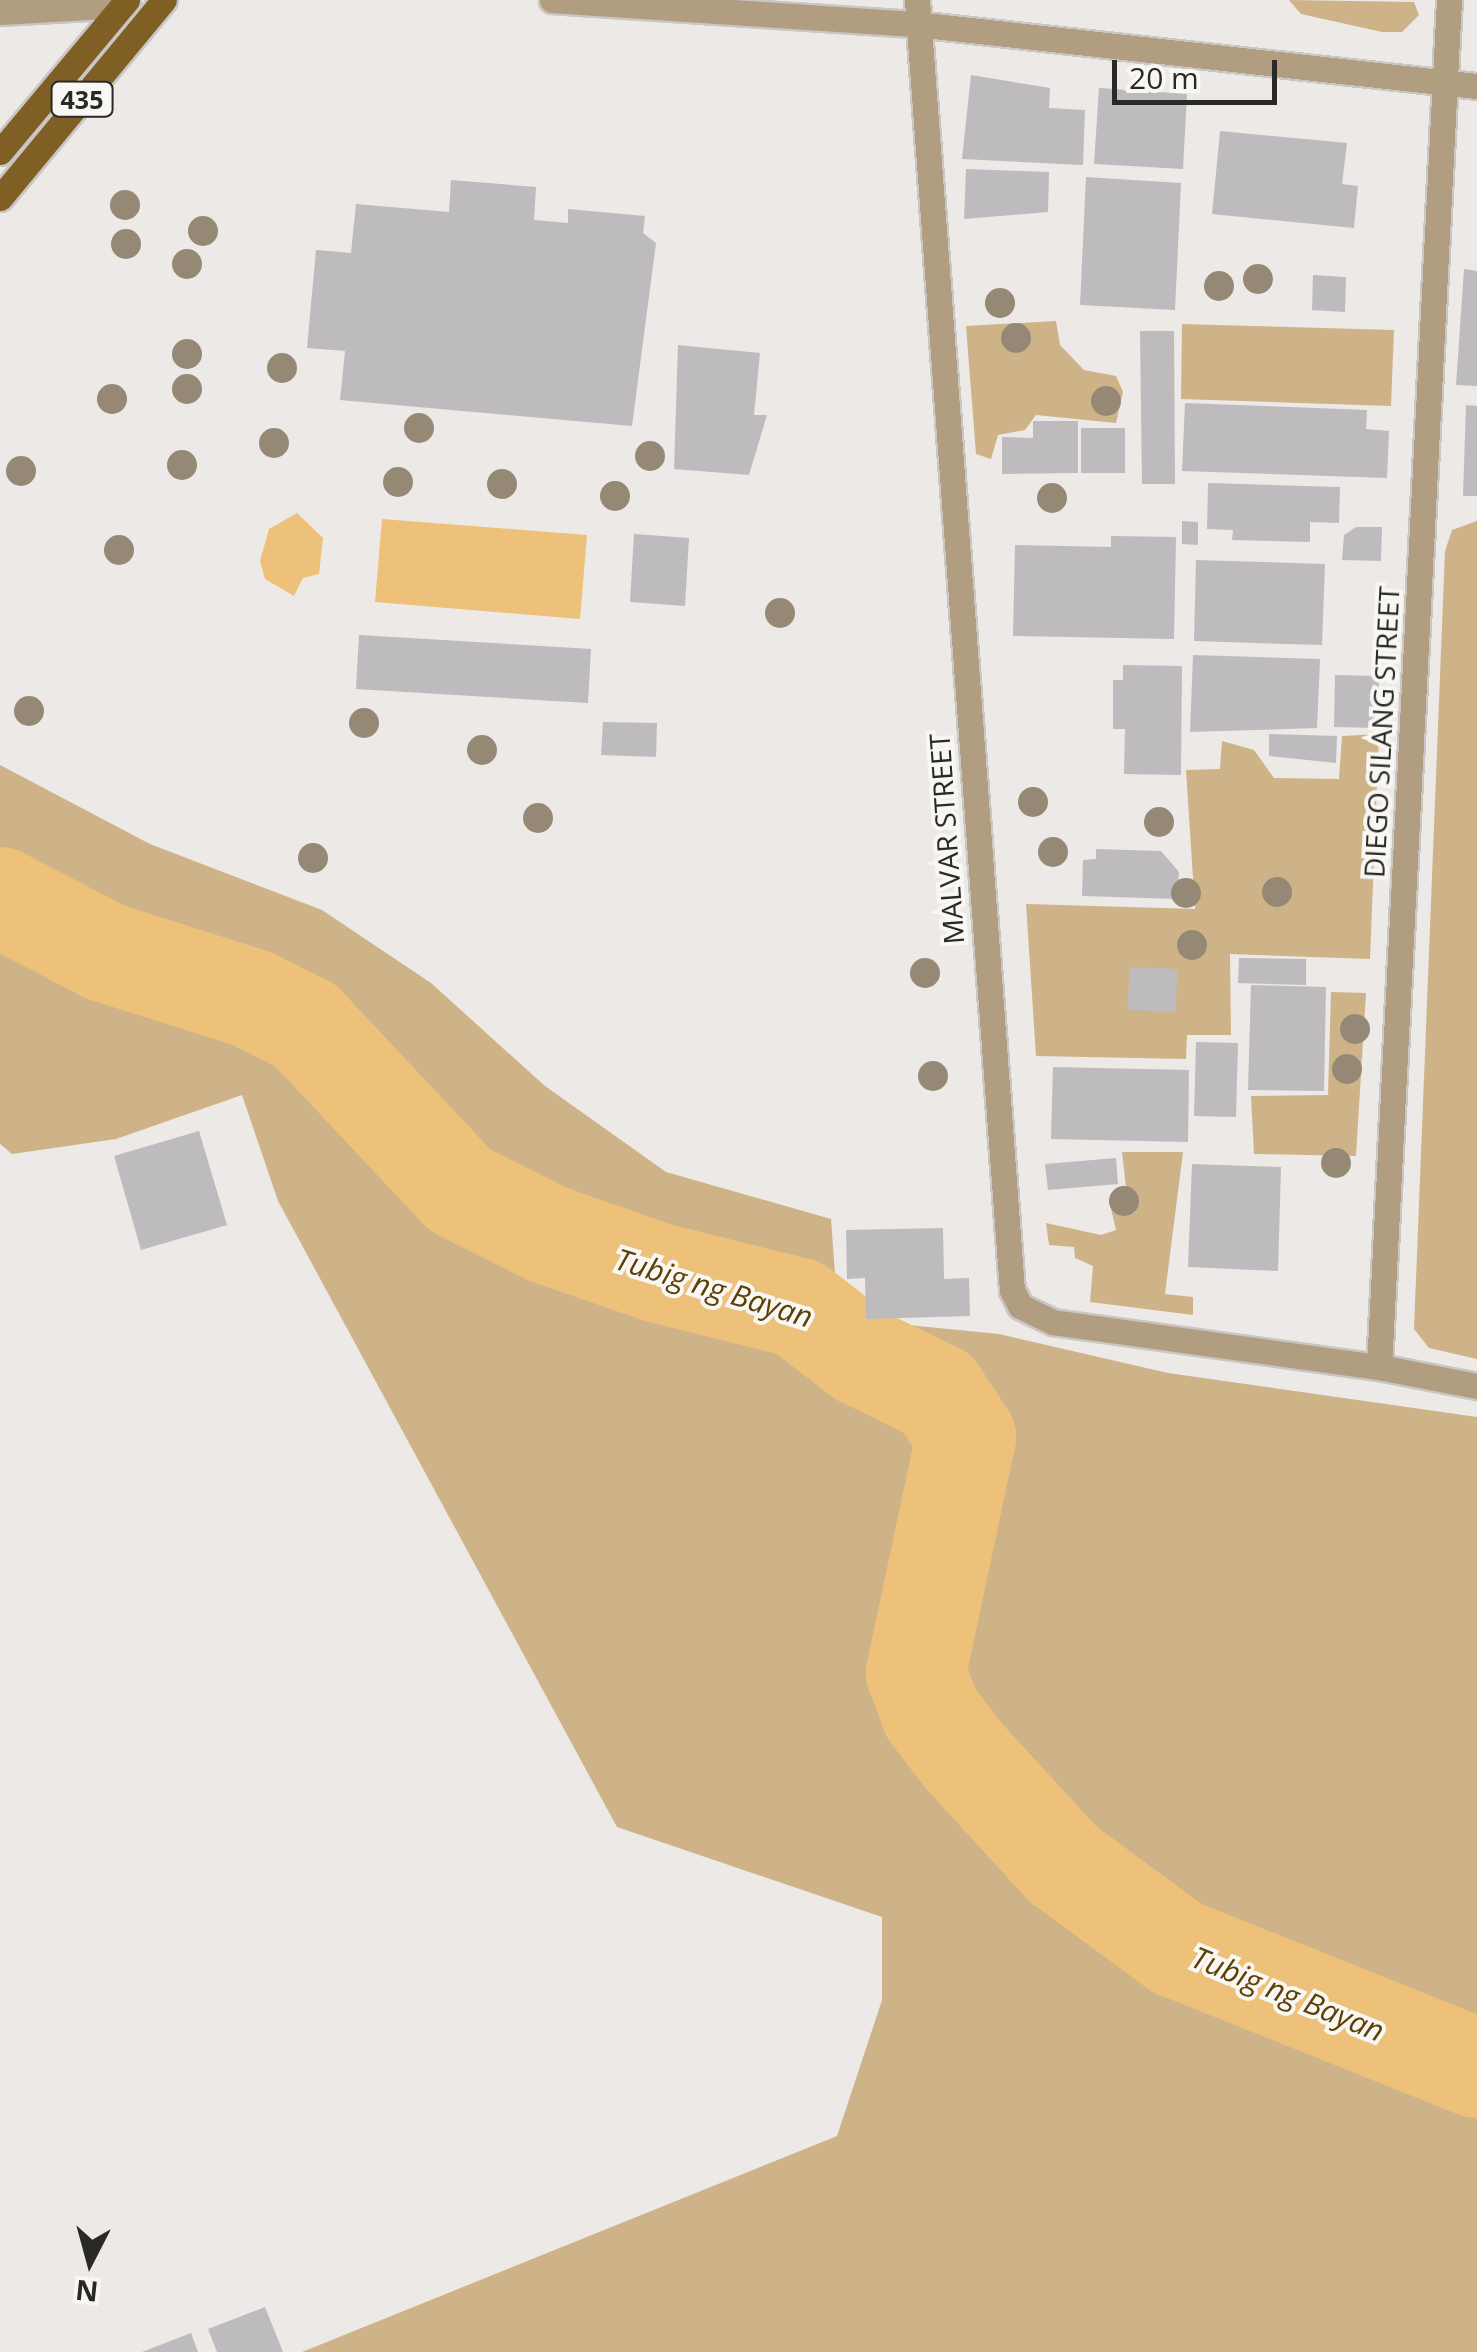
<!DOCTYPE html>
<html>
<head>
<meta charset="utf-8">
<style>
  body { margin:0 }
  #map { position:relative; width:1477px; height:2352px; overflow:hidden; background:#ece9e6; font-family:"Open Sans",sans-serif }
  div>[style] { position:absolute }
  .green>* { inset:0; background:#cfb388 }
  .water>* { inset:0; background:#edc17a }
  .river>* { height:100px; margin:-50px; padding:0 50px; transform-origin:50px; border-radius:50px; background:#edc17a }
  .building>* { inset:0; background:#bdbbbe }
  .roads { filter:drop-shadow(2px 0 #c9c6c4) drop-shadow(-2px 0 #c9c6c4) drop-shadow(0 2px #c9c6c4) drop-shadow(0 -2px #c9c6c4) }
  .minor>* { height:25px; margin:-12.5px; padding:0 12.5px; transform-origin:12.5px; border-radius:12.5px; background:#b19e81 }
  .tertiary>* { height:25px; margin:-12.5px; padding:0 12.5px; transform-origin:12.5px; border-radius:12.5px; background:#b19e81 }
  .primary>* { height:25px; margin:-12.5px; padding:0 12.5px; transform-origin:12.5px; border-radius:12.5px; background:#805f24 }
  .trees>* { width:30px; height:30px; margin:-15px; border-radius:50%; background:#958976 }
  span { translate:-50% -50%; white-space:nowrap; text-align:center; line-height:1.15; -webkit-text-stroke:8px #f9f7f3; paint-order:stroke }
  .shield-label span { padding:2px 8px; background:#f9f7f3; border:2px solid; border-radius:8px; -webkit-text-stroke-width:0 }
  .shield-label { font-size:25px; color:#292927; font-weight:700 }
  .street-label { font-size:28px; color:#292927 }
  .water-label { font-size:30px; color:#5d4005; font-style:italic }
  .north { position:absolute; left:40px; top:2212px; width:100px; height:100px; -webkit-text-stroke:8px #f9f7f3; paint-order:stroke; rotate:186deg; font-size:28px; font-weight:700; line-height:40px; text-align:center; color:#292927 }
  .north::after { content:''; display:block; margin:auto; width:35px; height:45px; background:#292927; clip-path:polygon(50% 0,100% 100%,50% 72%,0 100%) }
  .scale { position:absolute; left:1112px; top:60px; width:165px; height:45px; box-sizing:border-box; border:5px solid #292927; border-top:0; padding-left:12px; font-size:30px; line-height:35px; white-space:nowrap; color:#292927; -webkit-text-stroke:8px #f9f7f3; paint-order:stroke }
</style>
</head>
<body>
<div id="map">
  <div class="green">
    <div style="clip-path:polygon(1289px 0,1414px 2px,1419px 15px,1402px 32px,1382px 32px,1301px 14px)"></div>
    <div style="clip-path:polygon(1056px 321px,1060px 345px,1084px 370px,1116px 376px,1123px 392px,1116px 423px,1036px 415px,1025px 430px,998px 435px,991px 459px,976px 454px,966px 326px)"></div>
    <div style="clip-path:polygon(1182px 324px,1394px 330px,1391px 406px,1181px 399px)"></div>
    <div style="clip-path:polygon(1477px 521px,1477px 1359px,1429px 1348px,1414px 1329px,1445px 551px,1452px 530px)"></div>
    <div style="clip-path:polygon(1379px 734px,1370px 959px,1230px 954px,1231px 1035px,1187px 1035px,1186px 1059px,1036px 1056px,1026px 904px,1195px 909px,1186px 770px,1220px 769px,1222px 741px,1254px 750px,1274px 778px,1339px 779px,1342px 736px)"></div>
    <div style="clip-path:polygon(0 765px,150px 844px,322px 910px,431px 983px,545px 1086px,666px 1172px,831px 1219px,836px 1288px,854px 1288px,857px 1320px,999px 1334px,1168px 1373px,1477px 1417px,1477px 2352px,302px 2352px,837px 2136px,882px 2000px,882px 1917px,617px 1827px,278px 1201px,242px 1095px,116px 1139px,12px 1154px,0 1144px)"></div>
    <div style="clip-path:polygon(1331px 992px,1366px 993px,1356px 1156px,1254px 1154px,1251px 1096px,1328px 1095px)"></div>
    <div style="clip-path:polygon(1122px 1152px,1183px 1152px,1165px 1294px,1193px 1297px,1193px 1315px,1090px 1302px,1093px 1266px,1075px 1258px,1074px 1247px,1049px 1245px,1046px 1223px,1101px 1235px,1116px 1230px,1109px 1200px,1126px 1187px)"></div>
  </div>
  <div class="water">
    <div style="clip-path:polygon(297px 513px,323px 538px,319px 574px,303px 578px,294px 596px,265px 579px,260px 561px,269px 529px)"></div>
    <div style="clip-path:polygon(382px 519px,587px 535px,580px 619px,375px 602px)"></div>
  </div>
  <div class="river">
    <div style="left:0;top:897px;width:119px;rotate:27.6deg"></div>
    <div style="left:105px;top:952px;width:155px;rotate:17.6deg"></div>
    <div style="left:253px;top:999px;width:58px;rotate:26.6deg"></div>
    <div style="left:305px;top:1025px;width:226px;rotate:46.8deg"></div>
    <div style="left:460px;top:1190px;width:97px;rotate:26.8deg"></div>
    <div style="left:547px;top:1234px;width:119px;rotate:19.2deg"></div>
    <div style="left:659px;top:1273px;width:144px;rotate:14deg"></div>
    <div style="left:799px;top:1308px;width:78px;rotate:37.7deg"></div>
    <div style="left:861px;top:1356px;width:85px;rotate:26deg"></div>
    <div style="left:937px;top:1393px;width:53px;rotate:56.6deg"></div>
    <div style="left:966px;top:1437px;width:241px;rotate:102deg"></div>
    <div style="left:916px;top:1673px;width:43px;rotate:69.4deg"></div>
    <div style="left:931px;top:1713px;width:54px;rotate:52.5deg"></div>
    <div style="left:964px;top:1756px;width:147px;rotate:47.5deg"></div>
    <div style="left:1063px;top:1864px;width:142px;rotate:36.4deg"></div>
    <div style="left:1177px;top:1948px;width:323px;rotate:21.8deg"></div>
  </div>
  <div class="building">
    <div style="clip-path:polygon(971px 75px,1050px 88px,1049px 108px,1085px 110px,1083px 165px,962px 159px)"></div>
    <div style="clip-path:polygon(1099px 88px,1187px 94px,1183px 169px,1094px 164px)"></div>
    <div style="clip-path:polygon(1220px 131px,1347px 143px,1342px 184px,1358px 186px,1354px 228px,1212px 214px)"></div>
    <div style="clip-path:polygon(966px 169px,1049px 172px,1048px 212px,964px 219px)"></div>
    <div style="clip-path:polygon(1086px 177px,1181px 183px,1175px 310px,1080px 305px)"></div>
    <div style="clip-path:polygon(451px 180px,536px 187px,534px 220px,568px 223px,568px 209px,645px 216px,643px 233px,656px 243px,632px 426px,340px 400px,345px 351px,307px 348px,316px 250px,351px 253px,356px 204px,449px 212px)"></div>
    <div style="clip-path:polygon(1464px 269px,1477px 271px,1477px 386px,1456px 385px)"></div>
    <div style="clip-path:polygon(1313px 275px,1346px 277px,1345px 312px,1312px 310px)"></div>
    <div style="clip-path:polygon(1140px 331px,1174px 331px,1175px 484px,1142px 484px)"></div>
    <div style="clip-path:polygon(678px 345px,760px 353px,754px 415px,767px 415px,749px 475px,674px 469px)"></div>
    <div style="clip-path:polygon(1185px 403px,1367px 410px,1366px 429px,1389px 431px,1387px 478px,1182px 471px)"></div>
    <div style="clip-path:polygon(1466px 405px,1477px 406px,1477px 496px,1463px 496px)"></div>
    <div style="clip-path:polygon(1033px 421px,1078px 421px,1078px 473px,1002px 474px,1002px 437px,1033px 438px)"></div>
    <div style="clip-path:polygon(1081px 428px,1125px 428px,1125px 473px,1081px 473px)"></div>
    <div style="clip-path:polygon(1208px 483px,1340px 487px,1339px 523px,1310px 522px,1310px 542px,1232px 540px,1233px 530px,1207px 529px)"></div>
    <div style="clip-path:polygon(1182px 521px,1198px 522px,1198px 545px,1182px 544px)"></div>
    <div style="clip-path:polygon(1356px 527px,1382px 527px,1381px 561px,1342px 560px,1344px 535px)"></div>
    <div style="clip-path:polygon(634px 534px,689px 538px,685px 606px,630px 602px)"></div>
    <div style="clip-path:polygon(1111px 536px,1176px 537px,1174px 639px,1013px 636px,1015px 545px,1111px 547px)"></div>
    <div style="clip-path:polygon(1196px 560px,1325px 564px,1322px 645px,1194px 641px)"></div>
    <div style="clip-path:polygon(359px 635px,591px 649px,588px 703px,356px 689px)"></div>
    <div style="clip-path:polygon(1193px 655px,1320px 659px,1317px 728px,1190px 732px)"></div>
    <div style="clip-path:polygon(1123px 665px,1182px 666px,1181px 775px,1124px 774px,1125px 729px,1113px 729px,1113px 680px,1123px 680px)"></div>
    <div style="clip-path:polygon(1335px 675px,1379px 676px,1378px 728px,1334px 727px)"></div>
    <div style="clip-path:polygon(603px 722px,657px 723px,656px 757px,601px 755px)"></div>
    <div style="clip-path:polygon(1269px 734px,1337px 736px,1336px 763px,1269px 756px)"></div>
    <div style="clip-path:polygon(1096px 849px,1161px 851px,1179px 872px,1178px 899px,1082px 896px,1083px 860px,1096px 859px)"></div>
    <div style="clip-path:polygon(1239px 958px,1306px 959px,1306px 985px,1238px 983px)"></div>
    <div style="clip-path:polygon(1130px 967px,1177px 969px,1176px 1012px,1127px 1010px)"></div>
    <div style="clip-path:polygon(1251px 985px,1326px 987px,1324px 1091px,1248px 1090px)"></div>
    <div style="clip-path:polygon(1196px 1042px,1238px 1043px,1236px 1117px,1194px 1116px)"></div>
    <div style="clip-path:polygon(1053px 1067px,1189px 1070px,1188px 1142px,1051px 1139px)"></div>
    <div style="clip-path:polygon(199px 1131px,227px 1225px,141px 1250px,114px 1156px)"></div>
    <div style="clip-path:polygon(1116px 1158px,1118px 1184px,1048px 1190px,1045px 1164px)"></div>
    <div style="clip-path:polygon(1192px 1164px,1281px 1167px,1278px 1271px,1188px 1267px)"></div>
    <div style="clip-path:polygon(943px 1228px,944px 1279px,969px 1278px,970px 1316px,866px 1319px,865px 1278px,847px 1279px,846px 1230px)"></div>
    <div style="clip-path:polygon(265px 2307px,283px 2352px,217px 2352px,208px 2329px)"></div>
    <div style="clip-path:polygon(191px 2333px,198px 2352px,142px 2352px)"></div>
  </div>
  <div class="roads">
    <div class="minor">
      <div style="left:917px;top:0;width:1293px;rotate:85.79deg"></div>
      <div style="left:1012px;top:1290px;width:18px;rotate:63deg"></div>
      <div style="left:1020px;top:1306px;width:37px;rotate:26deg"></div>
      <div style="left:1053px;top:1322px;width:329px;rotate:7.9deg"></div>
      <div style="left:1449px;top:0;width:1369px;rotate:92.93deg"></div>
      <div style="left:1379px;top:1367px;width:100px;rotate:11deg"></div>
      <div style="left:0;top:12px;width:123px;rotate:-3.3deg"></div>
    </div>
    <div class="tertiary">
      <div style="left:552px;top:0;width:365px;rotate:3.8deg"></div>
      <div style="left:916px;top:24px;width:564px;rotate:6.31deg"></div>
    </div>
    <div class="primary">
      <div style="left:0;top:152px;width:198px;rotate:-50.1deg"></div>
      <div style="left:0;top:198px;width:257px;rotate:-50.4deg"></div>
    </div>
  </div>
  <div class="trees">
    <div style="left:125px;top:205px"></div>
    <div style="left:203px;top:231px"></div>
    <div style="left:126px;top:244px"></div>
    <div style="left:187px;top:264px"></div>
    <div style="left:1258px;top:279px"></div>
    <div style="left:1219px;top:286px"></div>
    <div style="left:1000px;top:303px"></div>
    <div style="left:1016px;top:338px"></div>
    <div style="left:187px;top:354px"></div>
    <div style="left:282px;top:368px"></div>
    <div style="left:187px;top:389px"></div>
    <div style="left:112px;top:399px"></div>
    <div style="left:1106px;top:401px"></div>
    <div style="left:419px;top:428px"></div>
    <div style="left:274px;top:443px"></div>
    <div style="left:650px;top:456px"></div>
    <div style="left:182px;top:465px"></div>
    <div style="left:21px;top:471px"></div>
    <div style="left:398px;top:482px"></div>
    <div style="left:502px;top:484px"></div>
    <div style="left:615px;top:496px"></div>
    <div style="left:1052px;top:498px"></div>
    <div style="left:119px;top:550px"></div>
    <div style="left:780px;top:613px"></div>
    <div style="left:29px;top:711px"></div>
    <div style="left:364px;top:723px"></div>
    <div style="left:482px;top:750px"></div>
    <div style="left:1033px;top:802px"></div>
    <div style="left:538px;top:818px"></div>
    <div style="left:1159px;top:822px"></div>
    <div style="left:1053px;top:852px"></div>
    <div style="left:313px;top:858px"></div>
    <div style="left:1277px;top:892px"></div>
    <div style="left:1186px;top:893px"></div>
    <div style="left:1192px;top:945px"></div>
    <div style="left:925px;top:973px"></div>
    <div style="left:1355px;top:1029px"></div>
    <div style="left:1347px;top:1069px"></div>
    <div style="left:933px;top:1076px"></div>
    <div style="left:1336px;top:1163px"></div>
    <div style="left:1124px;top:1201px"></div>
  </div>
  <div class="shield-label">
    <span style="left:82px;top:99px">435</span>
  </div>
  <div class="street-label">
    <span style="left:1381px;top:732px;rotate:-87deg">DIEGO SILANG STREET</span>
    <span style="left:946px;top:839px;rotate:-94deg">MALVAR STREET</span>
  </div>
  <div class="water-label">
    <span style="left:714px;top:1288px;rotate:17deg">Tubig ng Bayan</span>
    <span style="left:1288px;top:1994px;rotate:22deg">Tubig ng Bayan</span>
  </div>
  <div class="north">N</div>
  <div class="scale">20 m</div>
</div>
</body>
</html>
